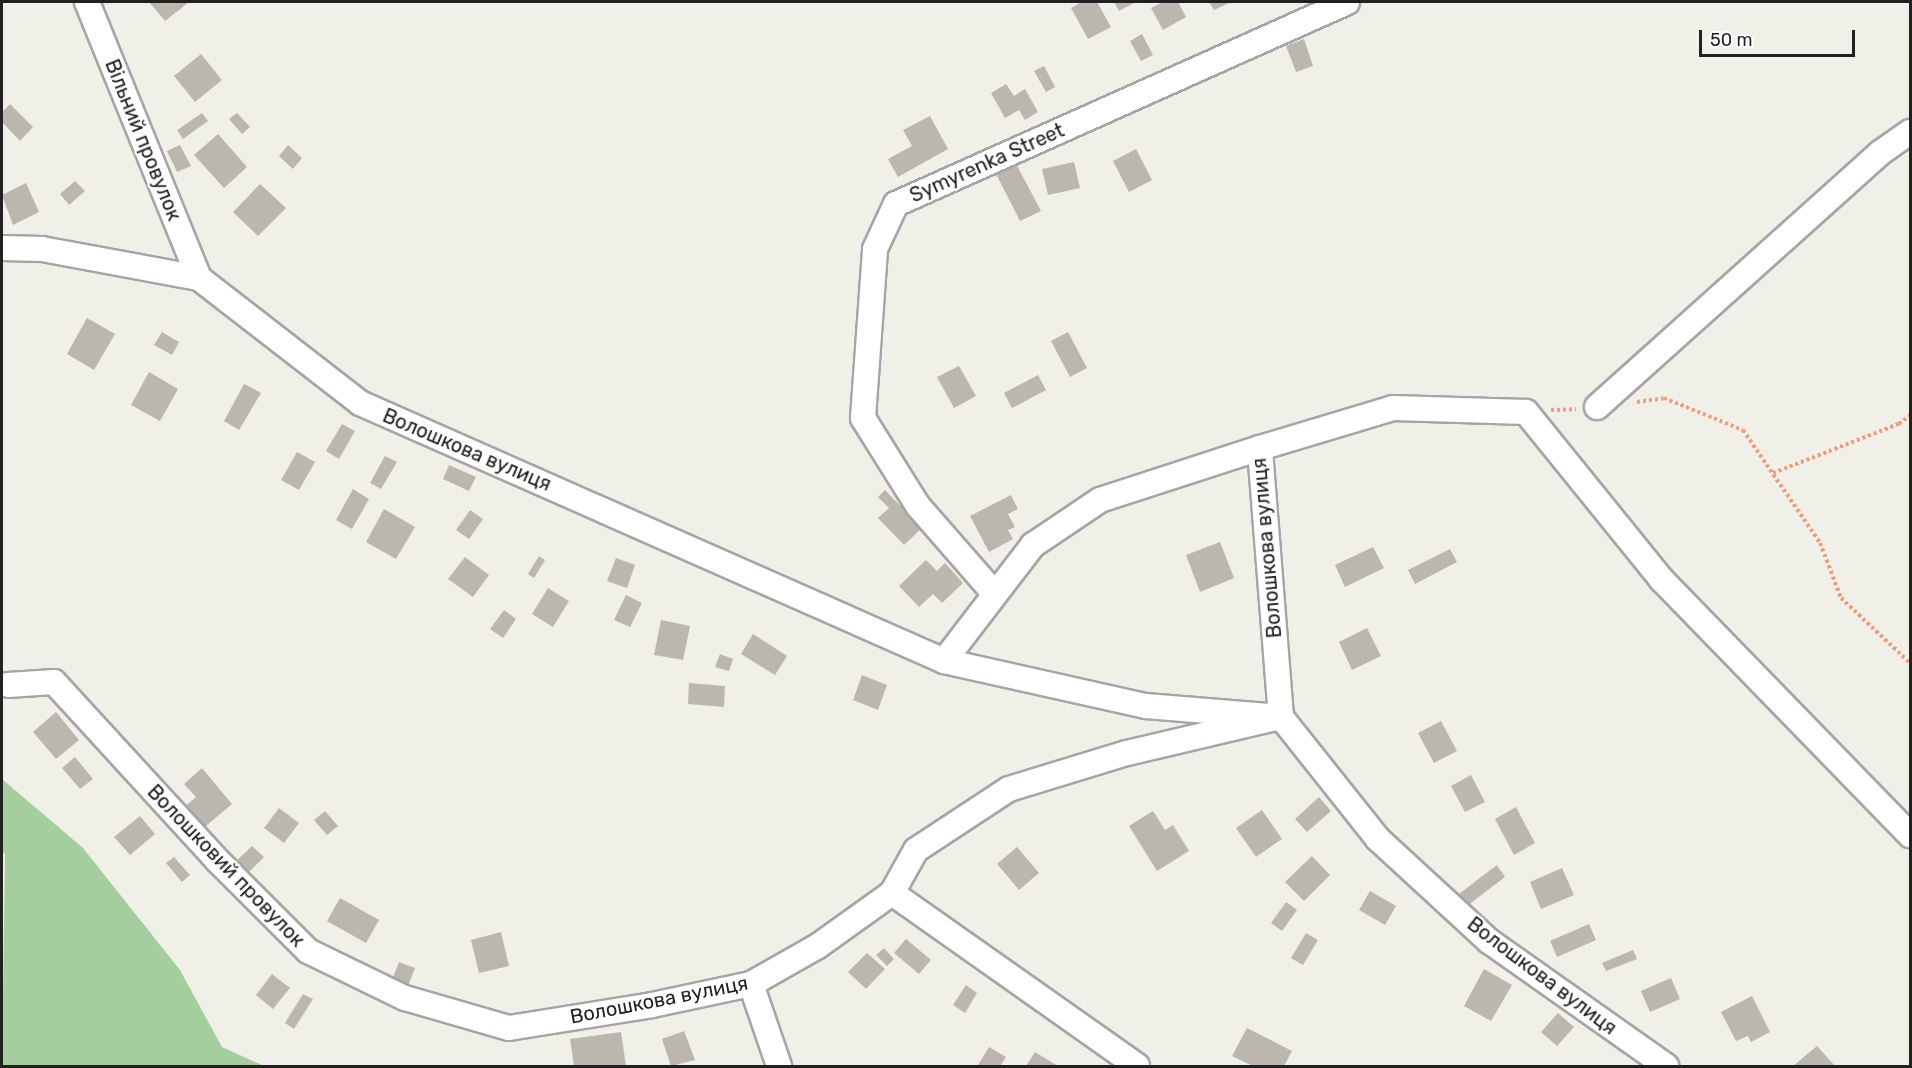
<!DOCTYPE html>
<html>
<head>
<meta charset="utf-8">
<style>
  body { margin:0 }
  #map { position:relative; width:1912px; height:1068px; overflow:hidden; background:#f1f0e8; font-family:Rubik,sans-serif }
  div>[style] { position:absolute }
  .forest>* { inset:0; background:#a5ce9f }
  .building>* { inset:0; background:#bbb6ae }
  .path>* { height:4px; margin-top:-2px; transform-origin:0; background:repeating-linear-gradient(90deg,#f39a77 0 3px,transparent 0 6px) }
  .roads { filter:drop-shadow(2px 0 #a5a5a5) drop-shadow(-2px 0 #a5a5a5) drop-shadow(0 2px #a5a5a5) drop-shadow(0 -2px #a5a5a5) }
  .minor>* { height:24px; margin:-12px; padding:0 12px; transform-origin:12px; border-radius:12px; background:#fff }
  span { translate:-50% -50%; white-space:nowrap; text-align:center; line-height:1.15; -webkit-text-stroke:4.5px #fff; paint-order:stroke }
  .street-label { font-size:20px; color:#212121 }
  .frame { position:absolute; inset:0; border:3px solid #212121; pointer-events:none }
  .scale { position:absolute; left:1699px; top:30px; width:156px; height:27px; box-sizing:border-box; border:3px solid #212121; border-top:0; padding-left:8px; font-size:18px; line-height:21px; white-space:nowrap; color:#212121; -webkit-text-stroke:4px #fff; paint-order:stroke }
</style>
</head>
<body>
<div id="map">
  <div class="forest">
    <div style="clip-path:polygon(2px 779px,83px 848px,180px 970px,222px 1047px,264px 1066px,2px 1066px,5px 854px,2px 852px)"></div>
  </div>
  <div class="building">
    <div style="clip-path:polygon(149px 2px,189px 2px,165px 21px)"></div>
    <div style="clip-path:polygon(1082px 2px,1097px 2px,1111px 27px,1088px 39px,1071px 8px)"></div>
    <div style="clip-path:polygon(1114px 2px,1133px 2px,1134px 3px,1119px 11px)"></div>
    <div style="clip-path:polygon(1163px 2px,1178px 2px,1186px 17px,1163px 30px,1151px 8px)"></div>
    <div style="clip-path:polygon(1209px 2px,1231px 2px,1214px 10px)"></div>
    <div style="clip-path:polygon(1142px 34px,1153px 55px,1141px 61px,1130px 41px)"></div>
    <div style="clip-path:polygon(1304px 39px,1313px 66px,1296px 72px,1286px 46px)"></div>
    <div style="clip-path:polygon(201px 54px,222px 80px,195px 102px,174px 76px)"></div>
    <div style="clip-path:polygon(1044px 66px,1055px 87px,1046px 92px,1034px 71px)"></div>
    <div style="clip-path:polygon(1006px 84px,1014px 96px,1025px 89px,1038px 112px,1025px 120px,1019px 110px,1005px 118px,991px 93px)"></div>
    <div style="clip-path:polygon(10px 104px,33px 127px,20px 141px,2px 122px,2px 112px)"></div>
    <div style="clip-path:polygon(202px 113px,208px 121px,183px 139px,177px 130px)"></div>
    <div style="clip-path:polygon(237px 113px,250px 127px,242px 134px,229px 119px)"></div>
    <div style="clip-path:polygon(930px 116px,948px 149px,898px 177px,888px 159px,912px 146px,903px 130px)"></div>
    <div style="clip-path:polygon(218px 134px,247px 167px,224px 188px,194px 155px)"></div>
    <div style="clip-path:polygon(180px 145px,191px 166px,177px 172px,167px 151px)"></div>
    <div style="clip-path:polygon(288px 145px,302px 158px,293px 169px,279px 156px)"></div>
    <div style="clip-path:polygon(1136px 149px,1152px 180px,1129px 192px,1113px 161px)"></div>
    <div style="clip-path:polygon(1014px 160px,1041px 211px,1020px 221px,994px 170px)"></div>
    <div style="clip-path:polygon(1074px 162px,1080px 188px,1048px 195px,1042px 169px)"></div>
    <div style="clip-path:polygon(75px 181px,85px 191px,69px 205px,60px 194px)"></div>
    <div style="clip-path:polygon(26px 183px,39px 212px,13px 225px,2px 195px)"></div>
    <div style="clip-path:polygon(260px 184px,286px 208px,258px 236px,233px 212px)"></div>
    <div style="clip-path:polygon(87px 318px,115px 334px,94px 370px,67px 354px)"></div>
    <div style="clip-path:polygon(162px 332px,179px 342px,172px 355px,154px 345px)"></div>
    <div style="clip-path:polygon(1068px 332px,1087px 368px,1070px 377px,1051px 341px)"></div>
    <div style="clip-path:polygon(959px 366px,976px 396px,954px 408px,937px 377px)"></div>
    <div style="clip-path:polygon(149px 372px,178px 389px,160px 421px,131px 405px)"></div>
    <div style="clip-path:polygon(1038px 375px,1046px 390px,1012px 408px,1004px 393px)"></div>
    <div style="clip-path:polygon(244px 384px,261px 393px,239px 430px,224px 421px)"></div>
    <div style="clip-path:polygon(342px 424px,355px 431px,339px 459px,326px 451px)"></div>
    <div style="clip-path:polygon(297px 452px,315px 462px,299px 490px,281px 480px)"></div>
    <div style="clip-path:polygon(385px 456px,397px 462px,381px 489px,370px 483px)"></div>
    <div style="clip-path:polygon(449px 465px,476px 477px,469px 491px,443px 479px)"></div>
    <div style="clip-path:polygon(353px 489px,369px 499px,352px 529px,336px 520px)"></div>
    <div style="clip-path:polygon(885px 490px,922px 528px,904px 545px,878px 518px,889px 508px,878px 497px)"></div>
    <div style="clip-path:polygon(1011px 495px,1018px 509px,1008px 514px,1015px 527px,1008px 530px,1013px 539px,989px 552px,970px 516px)"></div>
    <div style="clip-path:polygon(384px 509px,415px 527px,396px 559px,366px 542px)"></div>
    <div style="clip-path:polygon(470px 510px,483px 519px,469px 539px,456px 530px)"></div>
    <div style="clip-path:polygon(1220px 542px,1234px 578px,1200px 592px,1186px 555px)"></div>
    <div style="clip-path:polygon(1373px 547px,1384px 568px,1345px 587px,1335px 565px)"></div>
    <div style="clip-path:polygon(1450px 549px,1457px 562px,1415px 584px,1408px 570px)"></div>
    <div style="clip-path:polygon(539px 556px,545px 560px,534px 578px,528px 574px)"></div>
    <div style="clip-path:polygon(465px 557px,489px 575px,473px 597px,448px 579px)"></div>
    <div style="clip-path:polygon(616px 558px,635px 565px,627px 588px,607px 581px)"></div>
    <div style="clip-path:polygon(926px 560px,937px 571px,945px 563px,963px 583px,942px 603px,933px 594px,919px 607px,899px 586px)"></div>
    <div style="clip-path:polygon(548px 588px,569px 601px,553px 627px,532px 614px)"></div>
    <div style="clip-path:polygon(626px 595px,642px 603px,630px 627px,614px 620px)"></div>
    <div style="clip-path:polygon(504px 610px,516px 619px,503px 638px,490px 629px)"></div>
    <div style="clip-path:polygon(661px 620px,690px 626px,683px 660px,654px 655px)"></div>
    <div style="clip-path:polygon(1367px 628px,1381px 656px,1352px 670px,1339px 642px)"></div>
    <div style="clip-path:polygon(753px 634px,787px 656px,775px 675px,741px 654px)"></div>
    <div style="clip-path:polygon(720px 654px,733px 659px,729px 671px,715px 667px)"></div>
    <div style="clip-path:polygon(862px 675px,887px 685px,878px 710px,853px 700px)"></div>
    <div style="clip-path:polygon(689px 683px,725px 686px,724px 707px,688px 704px)"></div>
    <div style="clip-path:polygon(56px 712px,79px 740px,56px 759px,33px 732px)"></div>
    <div style="clip-path:polygon(1441px 721px,1457px 751px,1434px 763px,1418px 733px)"></div>
    <div style="clip-path:polygon(75px 757px,93px 779px,80px 789px,62px 768px)"></div>
    <div style="clip-path:polygon(202px 768px,232px 804px,200px 831px,182px 809px,196px 797px,184px 784px)"></div>
    <div style="clip-path:polygon(1471px 775px,1485px 802px,1465px 812px,1451px 786px)"></div>
    <div style="clip-path:polygon(1319px 797px,1331px 811px,1307px 832px,1295px 819px)"></div>
    <div style="clip-path:polygon(1516px 807px,1535px 843px,1514px 855px,1495px 819px)"></div>
    <div style="clip-path:polygon(279px 808px,299px 823px,284px 843px,264px 828px)"></div>
    <div style="clip-path:polygon(1262px 810px,1282px 839px,1256px 857px,1236px 828px)"></div>
    <div style="clip-path:polygon(325px 811px,338px 826px,327px 835px,314px 820px)"></div>
    <div style="clip-path:polygon(1153px 811px,1165px 830px,1173px 825px,1189px 851px,1157px 871px,1129px 826px)"></div>
    <div style="clip-path:polygon(140px 816px,155px 834px,130px 855px,114px 837px)"></div>
    <div style="clip-path:polygon(252px 846px,264px 857px,242px 879px,230px 867px)"></div>
    <div style="clip-path:polygon(1017px 847px,1039px 873px,1019px 890px,997px 864px)"></div>
    <div style="clip-path:polygon(1312px 856px,1330px 875px,1304px 901px,1285px 882px)"></div>
    <div style="clip-path:polygon(174px 857px,190px 875px,182px 882px,166px 863px)"></div>
    <div style="clip-path:polygon(1497px 865px,1505px 877px,1463px 909px,1455px 897px)"></div>
    <div style="clip-path:polygon(1562px 868px,1574px 895px,1541px 909px,1530px 882px)"></div>
    <div style="clip-path:polygon(1370px 891px,1396px 906px,1385px 925px,1359px 910px)"></div>
    <div style="clip-path:polygon(340px 898px,379px 920px,366px 943px,327px 921px)"></div>
    <div style="clip-path:polygon(1286px 902px,1297px 910px,1282px 931px,1271px 923px)"></div>
    <div style="clip-path:polygon(1589px 924px,1596px 940px,1557px 957px,1550px 941px)"></div>
    <div style="clip-path:polygon(501px 932px,509px 966px,479px 973px,471px 940px)"></div>
    <div style="clip-path:polygon(1306px 933px,1318px 940px,1303px 965px,1291px 958px)"></div>
    <div style="clip-path:polygon(906px 939px,931px 960px,919px 974px,894px 953px)"></div>
    <div style="clip-path:polygon(884px 948px,894px 959px,887px 966px,876px 955px)"></div>
    <div style="clip-path:polygon(1633px 950px,1637px 959px,1606px 971px,1602px 963px)"></div>
    <div style="clip-path:polygon(867px 953px,885px 969px,866px 989px,848px 972px)"></div>
    <div style="clip-path:polygon(399px 962px,415px 968px,407px 989px,391px 983px)"></div>
    <div style="clip-path:polygon(1484px 969px,1512px 985px,1491px 1021px,1464px 1006px)"></div>
    <div style="clip-path:polygon(272px 974px,290px 988px,273px 1009px,256px 995px)"></div>
    <div style="clip-path:polygon(1671px 978px,1680px 999px,1650px 1012px,1641px 991px)"></div>
    <div style="clip-path:polygon(966px 985px,977px 993px,965px 1013px,953px 1005px)"></div>
    <div style="clip-path:polygon(303px 994px,313px 999px,294px 1029px,285px 1023px)"></div>
    <div style="clip-path:polygon(1752px 996px,1770px 1032px,1751px 1042px,1748px 1036px,1736px 1041px,1721px 1012px)"></div>
    <div style="clip-path:polygon(1558px 1013px,1574px 1027px,1557px 1046px,1541px 1032px)"></div>
    <div style="clip-path:polygon(1247px 1028px,1292px 1051px,1284px 1066px,1253px 1066px,1232px 1056px)"></div>
    <div style="clip-path:polygon(684px 1031px,695px 1060px,671px 1066px,662px 1039px)"></div>
    <div style="clip-path:polygon(621px 1032px,626px 1066px,574px 1066px,570px 1039px)"></div>
    <div style="clip-path:polygon(1817px 1046px,1835px 1066px,1793px 1066px)"></div>
    <div style="clip-path:polygon(989px 1047px,1006px 1057px,1000px 1066px,978px 1065px)"></div>
    <div style="clip-path:polygon(1035px 1052px,1058px 1066px,1026px 1066px)"></div>
  </div>
  <div class="path">
    <div style="left:1637px;top:402px;width:27px;rotate:-8deg"></div>
    <div style="left:1664px;top:398px;width:85px;rotate:22.1deg"></div>
    <div style="left:1743px;top:430px;width:137px;rotate:55.7deg"></div>
    <div style="left:1820px;top:543px;width:59px;rotate:69.1deg"></div>
    <div style="left:1841px;top:598px;width:95px;rotate:43.3deg"></div>
    <div style="left:1551px;top:410px;width:25px;rotate:-2deg"></div>
    <div style="left:1773px;top:473px;width:135px;rotate:-21.3deg"></div>
    <div style="left:1899px;top:424px;width:14px;rotate:-39deg"></div>
  </div>
  <div class="roads">
    <div class="minor">
      <div style="left:87px;top:2px;width:298px;rotate:67.9deg"></div>
      <div style="left:2px;top:248px;width:40px;rotate:1.4deg"></div>
      <div style="left:42px;top:249px;width:160px;rotate:10.5deg"></div>
      <div style="left:199px;top:278px;width:204px;rotate:37.8deg"></div>
      <div style="left:360px;top:403px;width:638px;rotate:23.83deg"></div>
      <div style="left:944px;top:661px;width:207px;rotate:12.6deg"></div>
      <div style="left:1146px;top:706px;width:135px;rotate:4.7deg"></div>
      <div style="left:1281px;top:717px;width:156px;rotate:51.5deg"></div>
      <div style="left:1378px;top:839px;width:151px;rotate:42.6deg"></div>
      <div style="left:1489px;top:941px;width:217px;rotate:35.2deg"></div>
      <div style="left:1597px;top:407px;width:380px;rotate:-41.9deg"></div>
      <div style="left:1880px;top:153px;width:37px;rotate:-35deg"></div>
      <div style="left:1260px;top:448px;width:139px;rotate:-16.7deg"></div>
      <div style="left:1393px;top:408px;width:133px;rotate:1.7deg"></div>
      <div style="left:1526px;top:412px;width:216px;rotate:51deg"></div>
      <div style="left:1662px;top:580px;width:356px;rotate:45.8deg"></div>
      <div style="left:994px;top:593px;width:116px;rotate:-131.1deg"></div>
      <div style="left:918px;top:506px;width:104px;rotate:-122deg"></div>
      <div style="left:863px;top:418px;width:169px;rotate:-85.9deg"></div>
      <div style="left:875px;top:249px;width:50px;rotate:-65deg"></div>
      <div style="left:896px;top:204px;width:494px;rotate:-24.1deg"></div>
      <div style="left:8px;top:685px;width:46px;rotate:-3.7deg"></div>
      <div style="left:54px;top:682px;width:243px;rotate:47.5deg"></div>
      <div style="left:218px;top:861px;width:127px;rotate:45deg"></div>
      <div style="left:308px;top:951px;width:108px;rotate:25.9deg"></div>
      <div style="left:405px;top:998px;width:108px;rotate:16.1deg"></div>
      <div style="left:509px;top:1028px;width:145px;rotate:-9.1deg"></div>
      <div style="left:652px;top:1005px;width:101px;rotate:-12deg"></div>
      <div style="left:751px;top:984px;width:77px;rotate:-29.6deg"></div>
      <div style="left:818px;top:946px;width:91px;rotate:-35.6deg"></div>
      <div style="left:892px;top:893px;width:49px;rotate:-60.8deg"></div>
      <div style="left:916px;top:850px;width:111px;rotate:-33.3deg"></div>
      <div style="left:1009px;top:789px;width:123px;rotate:-17deg"></div>
      <div style="left:1127px;top:753px;width:158px;rotate:-13.2deg"></div>
      <div style="left:1281px;top:717px;width:270px;rotate:-94.5deg"></div>
      <div style="left:1260px;top:448px;width:168px;rotate:162deg"></div>
      <div style="left:1100px;top:500px;width:81px;rotate:146.1deg"></div>
      <div style="left:1033px;top:545px;width:146px;rotate:127.5deg"></div>
      <div style="left:892px;top:893px;width:300px;rotate:35.2deg"></div>
      <div style="left:751px;top:984px;width:87px;rotate:71.1deg"></div>
    </div>
  </div>
  <div class="street-label">
    <span style="left:143px;top:140px;rotate:68deg">Вільний провулок</span>
    <span style="left:987px;top:163px;rotate:-24deg">Symyrenka Street</span>
    <span style="left:467px;top:450px;rotate:23deg">Волошкова вулиця</span>
    <span style="left:1267px;top:548px;rotate:-95deg">Волошкова вулиця</span>
    <span style="left:226px;top:866px;rotate:46deg">Волошковий провулок</span>
    <span style="left:1542px;top:976px;rotate:37deg">Волошкова вулиця</span>
    <span style="left:659px;top:1000px;rotate:-11deg">Волошкова вулиця</span>
  </div>
  <div class="frame"></div>
  <div class="scale">50 m</div>
</div>
</body>
</html>
